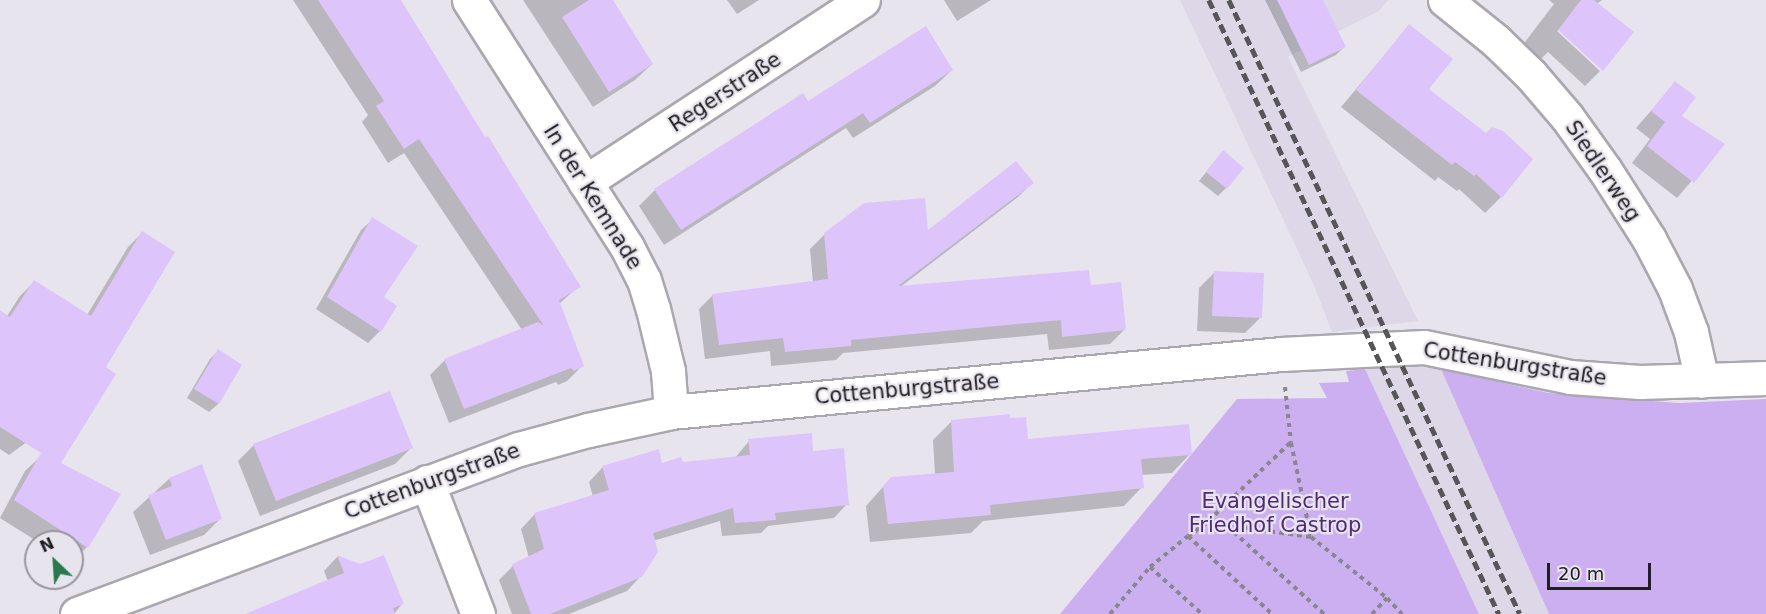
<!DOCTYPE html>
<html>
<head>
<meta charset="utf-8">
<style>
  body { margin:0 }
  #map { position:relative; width:1766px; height:614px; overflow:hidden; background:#e8e4ed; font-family:"DejaVu Sans",sans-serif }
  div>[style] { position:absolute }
  .built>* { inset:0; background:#ddd7e7 }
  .green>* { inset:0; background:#ccaff0 }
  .shadow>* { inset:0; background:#0003 }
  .building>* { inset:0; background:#ddc5fc }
  .path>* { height:4px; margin-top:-2px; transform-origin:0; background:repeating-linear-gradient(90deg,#89868d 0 4.5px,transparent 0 9px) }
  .roads { filter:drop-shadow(2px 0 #aaa7af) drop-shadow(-2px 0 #aaa7af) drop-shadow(0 2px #aaa7af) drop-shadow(0 -2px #aaa7af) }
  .street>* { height:33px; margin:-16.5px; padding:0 16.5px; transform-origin:16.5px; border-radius:16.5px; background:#fff }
  .secondary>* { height:33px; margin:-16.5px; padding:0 16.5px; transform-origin:16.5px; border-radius:16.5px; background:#fff }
  .rail>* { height:4.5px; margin-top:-2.25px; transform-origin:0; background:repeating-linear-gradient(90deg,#565559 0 9px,transparent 0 13.5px) }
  span { translate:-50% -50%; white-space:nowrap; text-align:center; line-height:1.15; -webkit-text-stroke:4.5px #e8e4ed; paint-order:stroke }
  .street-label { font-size:21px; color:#1f1e21 }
  .park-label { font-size:21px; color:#522a78 }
  .north { position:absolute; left:24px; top:530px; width:60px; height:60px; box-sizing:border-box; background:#e8e4ed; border:2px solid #98959b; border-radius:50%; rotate:335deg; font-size:16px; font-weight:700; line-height:24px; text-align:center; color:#1f1e21 }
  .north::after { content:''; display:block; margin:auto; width:21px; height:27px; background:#287a4c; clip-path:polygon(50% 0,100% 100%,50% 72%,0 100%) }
  .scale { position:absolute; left:1547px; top:563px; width:104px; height:27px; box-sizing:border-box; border:3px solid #1f1e21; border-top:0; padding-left:8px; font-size:18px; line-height:21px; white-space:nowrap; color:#1f1e21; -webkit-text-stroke:4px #e8e4ed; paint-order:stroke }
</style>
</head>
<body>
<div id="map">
  <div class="built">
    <div style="clip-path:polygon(1180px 0,1388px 0,1379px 11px,1327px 37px,1335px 53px,1309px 65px,1301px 50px,1288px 57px,1418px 321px,1332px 332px,1313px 283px)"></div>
    <div style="clip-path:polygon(1417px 367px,1441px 369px,1549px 614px,1479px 614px,1365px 369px)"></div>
  </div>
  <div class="green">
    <div style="clip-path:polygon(1365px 369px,1479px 614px,1060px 614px,1237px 399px,1327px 398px,1319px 383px,1349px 382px,1346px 371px)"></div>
    <div style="clip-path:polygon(1441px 369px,1549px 393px,1679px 403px,1766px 399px,1766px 614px,1549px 614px)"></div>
  </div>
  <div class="shadow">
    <div style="clip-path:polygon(293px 0,400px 0,484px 140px,579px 286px,559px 304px,582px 366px,567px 381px,558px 385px,556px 382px,449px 423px,430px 375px,445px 360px,522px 330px,404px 153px,388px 163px,362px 122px,368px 115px)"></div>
    <div style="clip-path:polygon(523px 0,611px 0,652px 64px,635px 80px,593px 107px)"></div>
    <div style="clip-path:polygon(727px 0,759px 0,737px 14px)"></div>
    <div style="clip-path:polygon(944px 0,991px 0,957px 21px)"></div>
    <div style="clip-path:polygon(1265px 0,1321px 0,1344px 47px,1336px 55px,1301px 72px)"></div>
    <div style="clip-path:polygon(1549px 0,1602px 0,1557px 31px,1600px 71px,1585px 86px,1548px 52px,1532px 68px,1515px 55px,1554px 4px)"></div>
    <div style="clip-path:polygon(1409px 26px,1427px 89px,1501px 197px,1485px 213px,1459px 189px,1457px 191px,1438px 177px,1435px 181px,1341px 107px)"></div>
    <div style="clip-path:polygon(952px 70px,935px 86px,853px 138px,846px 128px,664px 245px,639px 206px,655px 190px,808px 103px)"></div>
    <div style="clip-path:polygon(1675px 83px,1679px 116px,1723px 144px,1677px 198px,1632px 163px,1650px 139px,1636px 128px)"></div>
    <div style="clip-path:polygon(1215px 161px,1226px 188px,1218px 196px,1199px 181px)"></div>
    <div style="clip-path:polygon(1032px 183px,1018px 197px,899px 288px,1090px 286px,1124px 330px,1110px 344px,1049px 350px,1047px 334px,843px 353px,836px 360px,771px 366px,770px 351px,705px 359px,699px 309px,713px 295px,813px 283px,810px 249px,825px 234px,926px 233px)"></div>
    <div style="clip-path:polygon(373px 219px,382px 297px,380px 331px,368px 343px,316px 309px,361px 230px)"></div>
    <div style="clip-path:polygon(142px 233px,104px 367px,101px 388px,9px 455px,0 449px,0 312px,7px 316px,20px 296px,34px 282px,87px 315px,128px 247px)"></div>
    <div style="clip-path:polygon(1215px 272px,1261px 317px,1245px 333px,1197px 331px,1199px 288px)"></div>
    <div style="clip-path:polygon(218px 351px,240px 365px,218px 404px,209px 412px,187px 398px,210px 359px)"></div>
    <div style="clip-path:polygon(951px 422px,1027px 441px,1190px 454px,1172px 473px,1141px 475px,1142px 487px,1124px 506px,983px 521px,971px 533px,870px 542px,866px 506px,891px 478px,935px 475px,933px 440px)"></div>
    <div style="clip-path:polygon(749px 441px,812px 452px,847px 504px,834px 518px,768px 526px,761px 533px,722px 536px,720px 521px,653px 541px,641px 576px,627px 591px,569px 614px,512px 614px,499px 580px,513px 566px,529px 558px,521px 529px,534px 515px,593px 497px,589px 482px,602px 468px,658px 451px,661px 465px,735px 458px)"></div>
    <div style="clip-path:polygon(254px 445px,411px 448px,395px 464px,260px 516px,238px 461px)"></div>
    <div style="clip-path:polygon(42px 455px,87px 547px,72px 562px,72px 542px,38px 542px,0 518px,25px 471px)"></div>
    <div style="clip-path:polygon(169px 479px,220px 519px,204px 535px,150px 555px,133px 512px)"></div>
    <div style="clip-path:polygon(337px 557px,360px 565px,402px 604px,394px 614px,261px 614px,328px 581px,324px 571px)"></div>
  </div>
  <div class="building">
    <div style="clip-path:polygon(318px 0,401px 0,485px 137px,488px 136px,581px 287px,559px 300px,584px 366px,574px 371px,571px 368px,464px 409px,444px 359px,538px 322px,544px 326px,419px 139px,404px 149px,376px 106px,384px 101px)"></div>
    <div style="clip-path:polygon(589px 0,613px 0,653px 64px,609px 92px,562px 17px)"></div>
    <div style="clip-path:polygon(1277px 0,1323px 0,1346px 47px,1309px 65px)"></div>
    <div style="clip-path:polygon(1581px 0,1594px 0,1634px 32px,1603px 71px,1558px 30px)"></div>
    <div style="clip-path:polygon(1409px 24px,1453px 59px,1429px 89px,1486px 133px,1492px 127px,1503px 131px,1533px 159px,1502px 198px,1476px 174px,1474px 176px,1455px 162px,1452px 165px,1356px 90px)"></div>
    <div style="clip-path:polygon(926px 26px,953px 70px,870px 123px,863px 113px,681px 230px,654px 189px,803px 93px,808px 101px)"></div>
    <div style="clip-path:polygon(1675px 81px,1696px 97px,1682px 116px,1725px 144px,1694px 183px,1647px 146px,1665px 122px,1651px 111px)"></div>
    <div style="clip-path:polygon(1223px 150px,1244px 168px,1227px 189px,1206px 172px)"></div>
    <div style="clip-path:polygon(1016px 161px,1034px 183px,898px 286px,1089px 270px,1091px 285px,1121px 282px,1126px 330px,1062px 337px,1061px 320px,851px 340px,851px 346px,785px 352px,783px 338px,719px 345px,712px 294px,828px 279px,824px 233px,864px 203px,925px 198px,928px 230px)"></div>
    <div style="clip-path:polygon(372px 217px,418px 246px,384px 297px,397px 306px,381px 332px,327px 297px)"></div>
    <div style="clip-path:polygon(142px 231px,175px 252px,106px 367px,116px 374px,61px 463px,121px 494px,88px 548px,14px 500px,41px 453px,0 427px,0 310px,10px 317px,34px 280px,91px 316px)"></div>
    <div style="clip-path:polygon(1214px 271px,1264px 273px,1262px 318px,1212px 316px)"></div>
    <div style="clip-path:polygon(218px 349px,242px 365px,219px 404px,194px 389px)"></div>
    <div style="clip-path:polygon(390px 391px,413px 448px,276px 501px,253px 444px)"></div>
    <div style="clip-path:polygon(1010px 414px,1010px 418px,1026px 417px,1028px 439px,1189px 424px,1192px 455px,1141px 459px,1144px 488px,990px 505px,991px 515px,888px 524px,883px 486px,891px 477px,954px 472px,951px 420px)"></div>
    <div style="clip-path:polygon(812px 433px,813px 451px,844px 448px,849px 505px,775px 513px,776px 520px,735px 523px,733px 508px,653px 533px,658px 552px,642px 577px,550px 614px,531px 614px,512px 564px,544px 549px,534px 513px,609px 490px,602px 466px,659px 449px,662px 463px,681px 457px,683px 462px,750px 455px,748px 439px)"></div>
    <div style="clip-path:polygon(202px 464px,222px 519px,166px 540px,148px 495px,172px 486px,169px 478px)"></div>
    <div style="clip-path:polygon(337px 555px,360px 564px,384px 555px,404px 604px,393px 608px,395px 614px,245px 614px,344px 573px)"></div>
  </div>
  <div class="path">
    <div style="left:1285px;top:387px;width:56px;rotate:83.9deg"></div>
    <div style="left:1291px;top:443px;width:96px;rotate:78deg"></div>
    <div style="left:1227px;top:526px;width:131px;rotate:42.2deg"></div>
    <div style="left:1202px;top:527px;width:122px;rotate:-43.7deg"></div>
    <div style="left:1188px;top:536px;width:115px;rotate:42.9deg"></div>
    <div style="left:1150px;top:567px;width:70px;rotate:42.1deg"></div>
    <div style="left:1110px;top:614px;width:62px;rotate:-49.6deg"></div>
    <div style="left:1150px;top:567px;width:49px;rotate:-39.2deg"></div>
    <div style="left:1188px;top:536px;width:14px;rotate:-34deg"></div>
    <div style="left:1200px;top:528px;width:26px;rotate:-7deg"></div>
    <div style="left:1226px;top:525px;width:86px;rotate:8deg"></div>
    <div style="left:1311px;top:537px;width:97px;rotate:38.8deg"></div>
    <div style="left:1387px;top:598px;width:22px;rotate:47deg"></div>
    <div style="left:1372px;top:614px;width:22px;rotate:-47deg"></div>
  </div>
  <div class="roads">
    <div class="street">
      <div style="left:469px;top:0;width:293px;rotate:57.4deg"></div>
      <div style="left:627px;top:247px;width:37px;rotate:63deg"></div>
      <div style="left:644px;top:280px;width:30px;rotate:73deg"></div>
      <div style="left:653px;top:309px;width:64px;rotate:76.4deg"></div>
      <div style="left:668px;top:371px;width:41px;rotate:85.8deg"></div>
      <div style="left:1445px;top:0;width:65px;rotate:38.8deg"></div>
      <div style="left:1496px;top:41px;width:49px;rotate:44.2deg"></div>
      <div style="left:1531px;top:75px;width:55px;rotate:49.4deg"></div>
      <div style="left:1567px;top:117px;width:65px;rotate:54.4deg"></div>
      <div style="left:1605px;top:170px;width:82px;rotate:57.5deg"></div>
      <div style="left:1649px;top:239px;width:56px;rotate:62.5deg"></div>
      <div style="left:1675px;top:289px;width:46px;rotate:69.6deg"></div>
      <div style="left:1691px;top:332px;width:50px;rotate:77.3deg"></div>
      <div style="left:585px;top:182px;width:332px;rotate:-33.2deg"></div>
      <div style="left:427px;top:482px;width:142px;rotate:68.9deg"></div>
    </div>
    <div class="secondary">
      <div style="left:77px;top:614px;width:472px;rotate:-20.5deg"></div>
      <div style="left:519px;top:449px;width:72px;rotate:-15.4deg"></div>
      <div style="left:588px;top:430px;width:85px;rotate:-12.2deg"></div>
      <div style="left:671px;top:412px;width:613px;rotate:-5.43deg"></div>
      <div style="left:1281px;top:354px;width:143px;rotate:-2.8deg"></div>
      <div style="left:1424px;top:347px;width:149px;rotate:11.6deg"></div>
      <div style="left:1570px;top:377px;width:70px;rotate:4.1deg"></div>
      <div style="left:1640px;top:382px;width:126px;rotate:-1.8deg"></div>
    </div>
  </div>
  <div class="rail">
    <div style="left:1209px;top:0;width:679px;rotate:64.72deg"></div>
    <div style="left:1229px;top:0;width:679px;rotate:64.64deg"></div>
  </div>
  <div class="street-label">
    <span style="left:725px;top:92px;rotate:-33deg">Regerstraße</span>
    <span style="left:1603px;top:171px;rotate:56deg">Siedlerweg</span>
    <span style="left:593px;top:197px;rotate:58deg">In der Kemnade</span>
    <span style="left:1515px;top:364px;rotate:9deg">Cottenburgstraße</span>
    <span style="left:907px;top:389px;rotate:-5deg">Cottenburgstraße</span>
    <span style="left:432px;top:481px;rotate:-20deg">Cottenburgstraße</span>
  </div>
  <div class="park-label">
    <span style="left:1275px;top:513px">Evangelischer<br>Friedhof Castrop</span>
  </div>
  <div class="north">N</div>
  <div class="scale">20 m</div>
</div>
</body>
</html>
